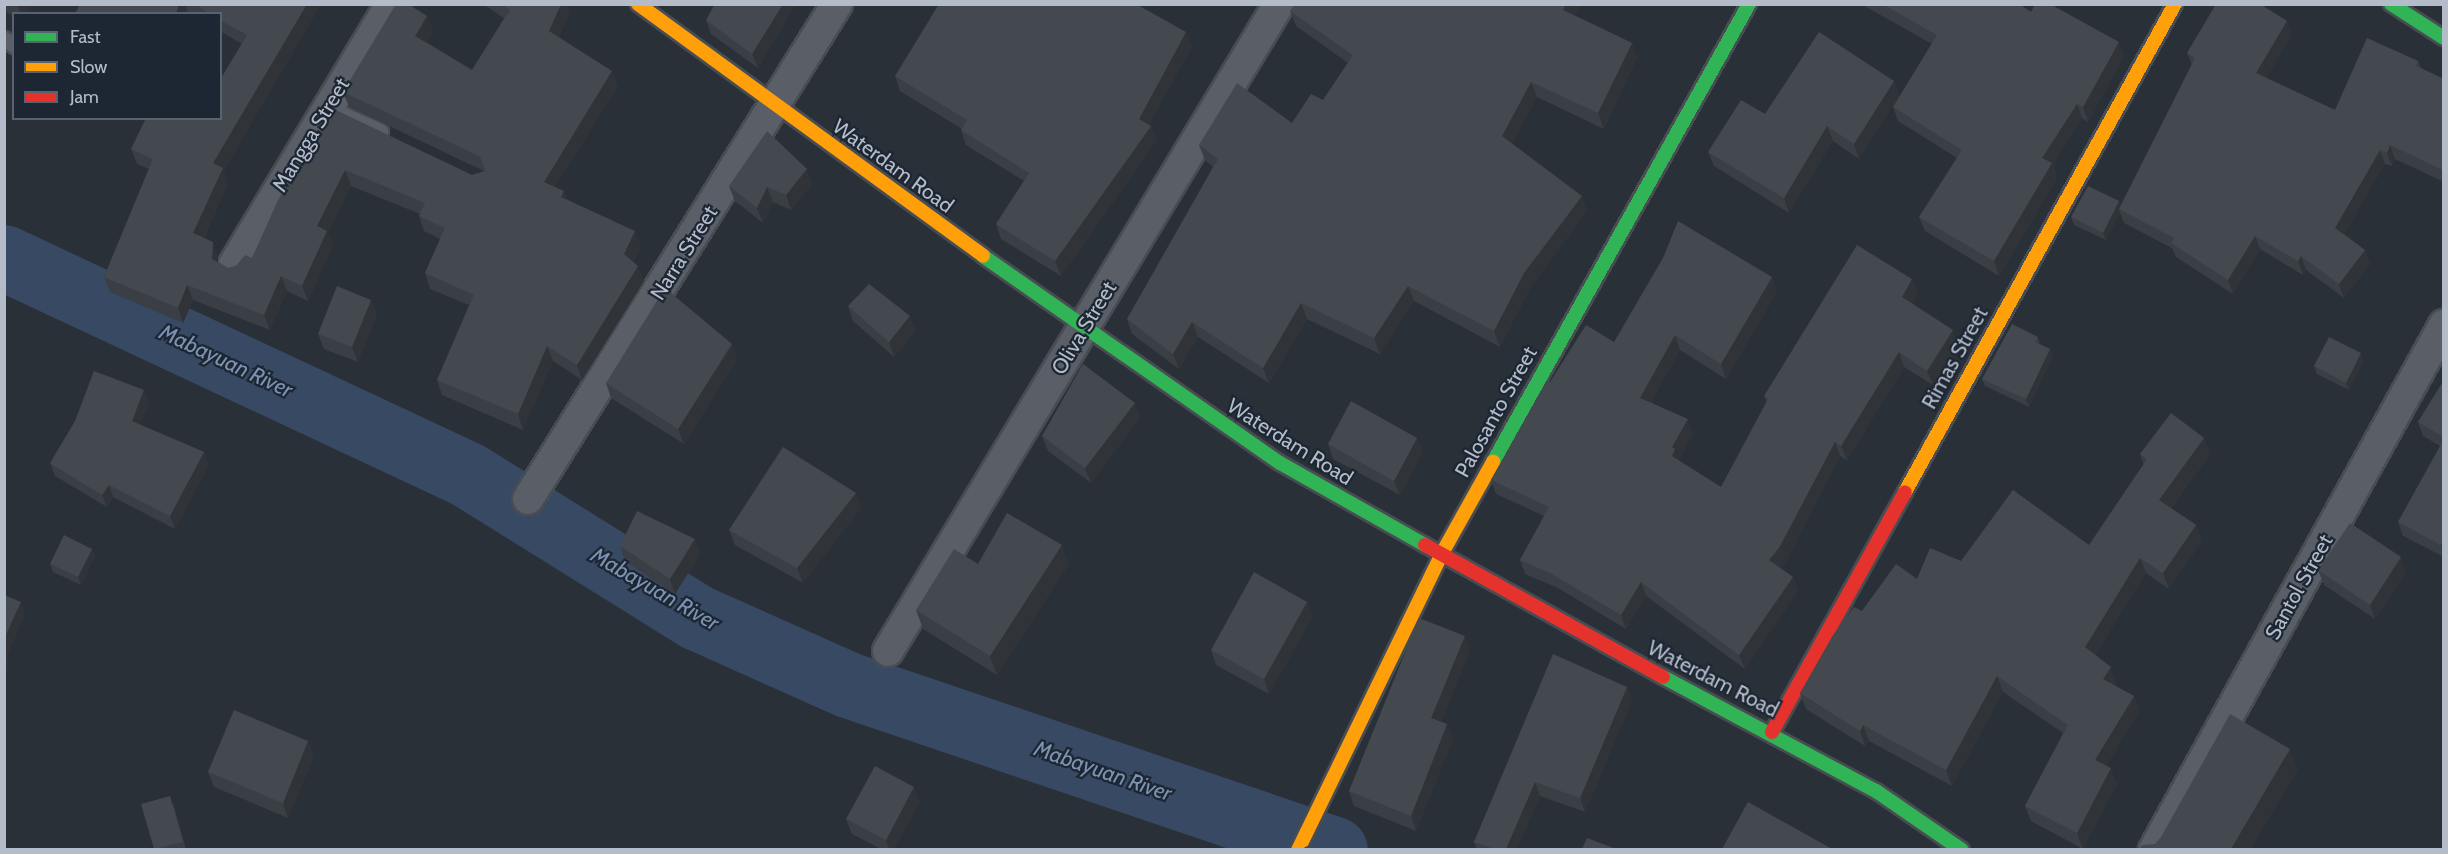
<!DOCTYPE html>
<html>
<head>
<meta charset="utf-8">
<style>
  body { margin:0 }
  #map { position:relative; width:2448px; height:854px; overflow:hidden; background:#2a3038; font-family:Cabin,sans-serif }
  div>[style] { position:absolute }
  .river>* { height:66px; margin:-33px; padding:0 33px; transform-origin:33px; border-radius:33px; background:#384963 }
  .roads { filter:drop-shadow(2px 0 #484c53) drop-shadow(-2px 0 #484c53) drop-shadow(0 2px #484c53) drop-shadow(0 -2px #484c53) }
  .lane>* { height:15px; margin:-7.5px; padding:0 7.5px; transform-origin:7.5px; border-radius:7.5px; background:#5a5e66 }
  .street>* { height:30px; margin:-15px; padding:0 15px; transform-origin:15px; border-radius:15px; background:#5a5e66 }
  .fast>* { height:14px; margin:-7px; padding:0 7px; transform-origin:7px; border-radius:7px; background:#30b455 }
  .slow>* { height:14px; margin:-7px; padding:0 7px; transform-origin:7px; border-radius:7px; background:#ff9f0a }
  .jam>* { height:14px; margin:-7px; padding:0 7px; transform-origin:7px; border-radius:7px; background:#e5322d }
  .wall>* { inset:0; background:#3a3f45 }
  .shaded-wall>* { inset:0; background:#303338 }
  .building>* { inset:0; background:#444950 }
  span { translate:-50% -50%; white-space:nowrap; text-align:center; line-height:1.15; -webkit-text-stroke:4.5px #1d2633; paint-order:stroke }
  .street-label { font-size:21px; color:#b4bcc9 }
  .water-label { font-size:22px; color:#7c92b1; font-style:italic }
  .frame { position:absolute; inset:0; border:6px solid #b4bcc9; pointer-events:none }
  .legend { position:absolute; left:12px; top:12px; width:210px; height:108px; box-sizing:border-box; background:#1d2633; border:2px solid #59626f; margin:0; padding:8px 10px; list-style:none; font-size:18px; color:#b4bcc9 }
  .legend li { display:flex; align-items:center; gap:12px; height:30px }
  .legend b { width:30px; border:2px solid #59626f }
</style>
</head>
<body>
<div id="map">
  <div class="river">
    <div style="left:4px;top:258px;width:512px;rotate:25.06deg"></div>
    <div style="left:468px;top:475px;width:271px;rotate:31.9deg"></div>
    <div style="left:698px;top:618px;width:164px;rotate:24.1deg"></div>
    <div style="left:848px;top:685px;width:514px;rotate:18.72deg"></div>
  </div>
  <div class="roads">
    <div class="lane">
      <div style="left:4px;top:39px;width:12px;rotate:31deg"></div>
      <div style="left:331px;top:109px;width:54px;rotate:24.2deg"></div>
    </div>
    <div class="street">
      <div style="left:233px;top:266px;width:306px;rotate:-58.9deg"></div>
      <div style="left:528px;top:499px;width:584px;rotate:-58.03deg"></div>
      <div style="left:888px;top:651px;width:756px;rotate:-58.85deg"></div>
      <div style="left:2154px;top:850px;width:600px;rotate:-61.08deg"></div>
    </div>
    <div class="fast">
      <div style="left:2391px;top:4px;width:63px;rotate:32.7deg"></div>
      <div style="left:983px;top:256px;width:362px;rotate:34.9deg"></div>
      <div style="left:1280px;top:463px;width:167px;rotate:29.5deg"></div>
      <div style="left:1493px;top:462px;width:525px;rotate:-60.8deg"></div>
      <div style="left:1663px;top:677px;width:242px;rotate:28.2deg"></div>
      <div style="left:1876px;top:791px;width:104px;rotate:34.5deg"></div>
    </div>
    <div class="slow">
      <div style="left:638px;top:4px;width:427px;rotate:36.1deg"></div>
      <div style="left:1905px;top:492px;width:558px;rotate:-61.05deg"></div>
      <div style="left:1298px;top:850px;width:328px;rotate:-64.1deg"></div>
      <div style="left:1441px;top:555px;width:107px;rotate:-60.8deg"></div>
    </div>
    <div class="jam">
      <div style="left:1425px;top:545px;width:272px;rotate:29deg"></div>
      <div style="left:1772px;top:732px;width:274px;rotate:-61deg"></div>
    </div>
  </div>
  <div class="wall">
    <div style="clip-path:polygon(4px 4px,31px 4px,27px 14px,14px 14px,14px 16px,4px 11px)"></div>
    <div style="clip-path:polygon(80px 4px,321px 4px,224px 170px,228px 183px,204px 238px,218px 257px,218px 262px,228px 268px,236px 266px,252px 258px,333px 109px,472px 175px,484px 171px,349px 107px,343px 92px,427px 16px,433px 31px,426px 42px,472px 70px,504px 18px,483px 4px,567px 4px,570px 13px,559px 37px,618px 86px,555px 187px,567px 199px,641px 246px,633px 262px,644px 281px,582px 380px,553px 361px,523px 430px,442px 395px,437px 380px,469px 305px,430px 289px,425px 273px,440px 239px,424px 231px,419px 216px,420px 214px,351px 186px,328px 232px,333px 246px,308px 301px,287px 291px,270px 330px,193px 300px,183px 323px,110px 292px,104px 277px,149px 169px,137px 164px,131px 149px,220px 118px,242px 44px,220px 31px,220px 14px,190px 14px,188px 12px)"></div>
    <div style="clip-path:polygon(796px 4px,758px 68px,711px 34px,706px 20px)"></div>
    <div style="clip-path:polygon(1861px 4px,2019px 4px,2031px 12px,2124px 56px,2088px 122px,2082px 118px,2053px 165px,2057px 178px,1999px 276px,1925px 231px,1919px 217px,1957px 158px,1898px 121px,1893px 107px,1932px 44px)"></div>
    <div style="clip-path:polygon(1290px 11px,1574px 15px,1632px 43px,1637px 58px,1604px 129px,1537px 97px,1512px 144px,1587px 211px,1530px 288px,1500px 347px,1414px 301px,1380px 354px,1307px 319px,1269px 383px,1198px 337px,1179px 369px,1132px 334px,1127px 319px,1213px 167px,1205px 160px,1199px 145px,1292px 123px,1323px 100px,1348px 63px,1296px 26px)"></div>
    <div style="clip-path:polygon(1186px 32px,1192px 47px,1149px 124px,1151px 126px,1157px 140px,1061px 276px,1001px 239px,996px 224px,1024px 181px,966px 145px,961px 130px,962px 129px,900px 91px,895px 76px)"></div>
    <div style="clip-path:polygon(2292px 35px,2266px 78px,2335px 110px,2418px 61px,2421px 68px,2444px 79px,2444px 182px,2395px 159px,2392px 166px,2385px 164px,2344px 234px,2365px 250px,2370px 264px,2344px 298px,2306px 270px,2303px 275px,2260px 249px,2233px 294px,2176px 257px,2172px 248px,2124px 223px,2120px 213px,2106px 240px,2074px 225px,2071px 217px,2119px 201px,2121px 205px,2192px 65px,2187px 53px)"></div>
    <div style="clip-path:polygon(1894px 81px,1899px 96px,1859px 159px,1833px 141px,1789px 213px,1714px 166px,1708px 152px,1765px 114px)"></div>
    <div style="clip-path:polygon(812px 184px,791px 210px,773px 202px,763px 223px,735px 201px,729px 186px)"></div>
    <div style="clip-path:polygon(1772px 277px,1777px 292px,1726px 379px,1680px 350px,1651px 402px,1693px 434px,1679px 459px,1679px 461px,1721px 487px,1767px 403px,1764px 396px,1912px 279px,1918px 294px,1912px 303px,1959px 345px,1933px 385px,1904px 367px,1847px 460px,1840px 456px,1785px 563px,1780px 568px,1793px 577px,1798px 591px,1745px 669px,1646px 596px,1626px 629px,1558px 588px,1525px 574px,1520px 560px,1544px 516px,1496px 494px,1491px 480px,1550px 382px,1614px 342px)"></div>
    <div style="clip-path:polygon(371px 300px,377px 315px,358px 362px,324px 349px,318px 334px)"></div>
    <div style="clip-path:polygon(848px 306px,916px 331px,894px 357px,853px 321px)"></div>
    <div style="clip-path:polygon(2038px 337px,2040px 344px,2050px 349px,2053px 356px,2029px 407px,1985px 386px,1982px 379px)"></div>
    <div style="clip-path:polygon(737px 359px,684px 444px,611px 398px,606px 383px)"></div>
    <div style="clip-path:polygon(2364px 361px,2349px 390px,2317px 374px,2314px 366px)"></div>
    <div style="clip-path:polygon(2444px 380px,2444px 557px,2403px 536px,2398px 522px,2440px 446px,2423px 436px,2418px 422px)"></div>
    <div style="clip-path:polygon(149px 403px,140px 425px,204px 452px,209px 465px,175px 529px,113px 497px,107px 507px,55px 476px,50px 463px)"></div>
    <div style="clip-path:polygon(1140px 418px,1091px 483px,1048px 451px,1042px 436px)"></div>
    <div style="clip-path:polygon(1417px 438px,1423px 452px,1400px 495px,1333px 459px,1328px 444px)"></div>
    <div style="clip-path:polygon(2204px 438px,2210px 454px,2171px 508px,2196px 525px,2202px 541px,2169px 589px,2146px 573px,2095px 655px,2116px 683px,2115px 686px,2134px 696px,2139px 712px,2106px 766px,2117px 784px,2083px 849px,2031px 821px,2025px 806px,2063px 733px,2003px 692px,1952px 786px,1869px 741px,1865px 746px,1806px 709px,1800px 693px,1862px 611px,1917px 579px,1961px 561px,2089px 545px,2144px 465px,2140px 454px)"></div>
    <div style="clip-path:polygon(856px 493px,861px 508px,803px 583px,735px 545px,729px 530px)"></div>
    <div style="clip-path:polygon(620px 546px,700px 554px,675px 594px,625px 561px)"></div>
    <div style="clip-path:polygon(92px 549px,95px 556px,81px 585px,53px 572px,50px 564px)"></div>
    <div style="clip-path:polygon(978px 564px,1069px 564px,997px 675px,923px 629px,916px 610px)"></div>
    <div style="clip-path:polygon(2318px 570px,2406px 572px,2375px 619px,2324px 585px)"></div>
    <div style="clip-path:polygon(1307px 602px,1313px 616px,1269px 694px,1216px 665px,1211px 650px)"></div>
    <div style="clip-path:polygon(1470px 651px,1441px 722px,1447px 724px,1453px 739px,1416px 831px,1354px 806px,1349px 791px)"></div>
    <div style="clip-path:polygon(1627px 687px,1632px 701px,1585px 812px,1540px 796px,1517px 849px,1477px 849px,1474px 842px)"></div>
    <div style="clip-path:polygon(308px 741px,314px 756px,288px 818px,214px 787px,208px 772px)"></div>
    <div style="clip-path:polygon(920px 802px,894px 849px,881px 849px,852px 834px,846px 819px)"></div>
    <div style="clip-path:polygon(173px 803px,186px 849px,154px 849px)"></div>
  </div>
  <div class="shaded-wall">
    <div style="clip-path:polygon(19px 4px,31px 4px,27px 14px,21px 14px,18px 6px)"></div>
    <div style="clip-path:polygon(179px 4px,185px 4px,188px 12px,187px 14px,176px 14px)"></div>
    <div style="clip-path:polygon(307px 4px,321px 4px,224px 170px,228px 183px,199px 248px,193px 233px,213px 163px)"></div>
    <div style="clip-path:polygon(561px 4px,567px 4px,570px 13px,555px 46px,549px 31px)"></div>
    <div style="clip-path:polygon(783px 4px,796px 4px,758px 68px,752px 54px)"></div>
    <div style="clip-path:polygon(1566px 4px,1582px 4px,1568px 25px,1563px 10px)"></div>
    <div style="clip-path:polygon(427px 16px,433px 31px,421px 51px,415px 36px)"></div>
    <div style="clip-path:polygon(2287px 21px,2292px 35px,2261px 87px,2256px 73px)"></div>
    <div style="clip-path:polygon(1186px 32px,1192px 47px,1144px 134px,1139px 119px)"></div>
    <div style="clip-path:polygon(2119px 42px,2124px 56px,2088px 122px,2083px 107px)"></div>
    <div style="clip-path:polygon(1632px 43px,1637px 58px,1604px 129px,1598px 113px)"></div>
    <div style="clip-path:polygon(612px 71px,618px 86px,549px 197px,544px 182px)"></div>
    <div style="clip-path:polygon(1894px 81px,1899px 96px,1859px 159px,1854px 144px)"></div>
    <div style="clip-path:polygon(1531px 82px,1537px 97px,1508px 152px,1502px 136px)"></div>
    <div style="clip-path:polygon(2077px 104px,2082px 118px,2053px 165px,2057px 178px,1999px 276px,1994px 261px,2042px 158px)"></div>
    <div style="clip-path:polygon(1151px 126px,1157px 140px,1061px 276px,1055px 261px)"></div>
    <div style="clip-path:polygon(1827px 126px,1833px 141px,1789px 213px,1784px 198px)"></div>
    <div style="clip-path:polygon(2390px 145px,2395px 159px,2392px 166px,2387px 153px)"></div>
    <div style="clip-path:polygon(2380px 150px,2385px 164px,2340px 241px,2335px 228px)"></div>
    <div style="clip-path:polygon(807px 169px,812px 184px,791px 210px,786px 195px)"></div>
    <div style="clip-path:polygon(345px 170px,351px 186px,328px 232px,333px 246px,308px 301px,302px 286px,317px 226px)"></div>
    <div style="clip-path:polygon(767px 187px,773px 202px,763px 223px,757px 208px)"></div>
    <div style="clip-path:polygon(564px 191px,569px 206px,561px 197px)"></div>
    <div style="clip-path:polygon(1582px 196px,1587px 211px,1530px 288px,1500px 347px,1494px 331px,1524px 273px)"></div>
    <div style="clip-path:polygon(2119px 201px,2122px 209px,2119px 209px,2120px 213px,2106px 240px,2103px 233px)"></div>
    <div style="clip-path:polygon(635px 231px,641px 246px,630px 269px,624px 254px)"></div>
    <div style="clip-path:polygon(2255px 236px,2260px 249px,2233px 294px,2228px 280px)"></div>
    <div style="clip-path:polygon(213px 242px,218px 257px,218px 274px,212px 259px)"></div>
    <div style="clip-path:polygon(2365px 250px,2370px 264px,2344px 298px,2339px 284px)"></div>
    <div style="clip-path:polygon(2301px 256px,2306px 270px,2303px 275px,2298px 261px)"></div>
    <div style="clip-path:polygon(638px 266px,644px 281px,582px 380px,577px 365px)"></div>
    <div style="clip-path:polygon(281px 276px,287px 291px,270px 330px,264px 315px)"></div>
    <div style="clip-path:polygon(1772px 277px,1777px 292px,1726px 379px,1721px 364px)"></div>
    <div style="clip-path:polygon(1912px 279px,1918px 294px,1907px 311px,1902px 297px)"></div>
    <div style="clip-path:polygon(187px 285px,193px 300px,183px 323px,178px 308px)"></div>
    <div style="clip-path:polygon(1408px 286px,1414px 301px,1380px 354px,1374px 338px)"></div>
    <div style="clip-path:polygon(371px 300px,377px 315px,358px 362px,352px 347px)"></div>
    <div style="clip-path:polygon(1301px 303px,1307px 319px,1269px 383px,1263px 368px)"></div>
    <div style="clip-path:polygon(910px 316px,916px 331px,894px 357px,889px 342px)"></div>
    <div style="clip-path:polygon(1192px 322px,1198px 337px,1179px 369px,1173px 354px)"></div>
    <div style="clip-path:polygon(1953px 330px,1959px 345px,1933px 385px,1927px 371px)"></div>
    <div style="clip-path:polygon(1675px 335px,1680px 350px,1645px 412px,1640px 398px)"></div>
    <div style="clip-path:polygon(732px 344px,737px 359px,684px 444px,678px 429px)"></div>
    <div style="clip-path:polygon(547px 346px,553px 361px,523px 430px,518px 414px)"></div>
    <div style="clip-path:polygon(2050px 349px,2053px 356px,2029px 407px,2026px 399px)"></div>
    <div style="clip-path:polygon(1899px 352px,1904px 367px,1847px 460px,1841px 446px)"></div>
    <div style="clip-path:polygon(2361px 353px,2364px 361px,2349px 390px,2346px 383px)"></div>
    <div style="clip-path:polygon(144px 390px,149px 403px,137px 434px,132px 421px)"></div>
    <div style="clip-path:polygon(1135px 403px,1140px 418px,1091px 483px,1085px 468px)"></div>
    <div style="clip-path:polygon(1688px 419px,1693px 434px,1679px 459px,1680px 463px,1672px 456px,1672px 447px)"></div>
    <div style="clip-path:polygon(1417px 438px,1423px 452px,1400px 495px,1394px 481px)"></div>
    <div style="clip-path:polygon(2204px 438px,2210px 454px,2165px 515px,2159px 500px)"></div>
    <div style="clip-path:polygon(1835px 442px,1840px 456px,1785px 563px,1774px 574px,1769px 560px)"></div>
    <div style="clip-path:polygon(204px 452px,209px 465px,175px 529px,170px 516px)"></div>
    <div style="clip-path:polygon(109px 485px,113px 497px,107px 507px,102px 495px)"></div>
    <div style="clip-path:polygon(856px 493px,861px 508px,803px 583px,797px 568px)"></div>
    <div style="clip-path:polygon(2196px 525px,2202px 541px,2169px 589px,2163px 573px)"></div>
    <div style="clip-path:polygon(695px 539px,700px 554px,675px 594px,670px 579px)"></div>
    <div style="clip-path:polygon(2444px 540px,2444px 552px,2441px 545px)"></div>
    <div style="clip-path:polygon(1062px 545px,1069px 564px,997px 675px,990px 656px)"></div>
    <div style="clip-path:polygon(92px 549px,95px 556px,81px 585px,78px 577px)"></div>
    <div style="clip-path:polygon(2401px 557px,2406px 572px,2375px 619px,2370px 605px)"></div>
    <div style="clip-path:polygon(2140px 558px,2146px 573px,2090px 663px,2085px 647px)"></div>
    <div style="clip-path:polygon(1793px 577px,1798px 591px,1745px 669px,1739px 655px)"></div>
    <div style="clip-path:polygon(1641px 582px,1646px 596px,1626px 629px,1621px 615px)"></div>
    <div style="clip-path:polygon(21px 602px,25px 615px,7px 657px,9px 663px,4px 671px,4px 639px)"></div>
    <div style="clip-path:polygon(1307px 602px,1313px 616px,1269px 694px,1264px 679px)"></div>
    <div style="clip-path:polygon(1465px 636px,1470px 651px,1437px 733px,1431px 718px)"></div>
    <div style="clip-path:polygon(2111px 667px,2116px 683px,2109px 695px,2103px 679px)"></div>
    <div style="clip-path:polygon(1997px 676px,2003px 692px,1952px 786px,1946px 770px)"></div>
    <div style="clip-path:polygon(1627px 687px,1632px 701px,1585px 812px,1580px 798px)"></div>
    <div style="clip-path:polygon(2134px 696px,2139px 712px,2101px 775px,2095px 760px)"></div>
    <div style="clip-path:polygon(1447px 724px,1453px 739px,1416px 831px,1411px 816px)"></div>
    <div style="clip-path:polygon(1863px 725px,1869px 741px,1865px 746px,1860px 731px)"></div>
    <div style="clip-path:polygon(308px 741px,314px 756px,288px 818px,283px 803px)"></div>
    <div style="clip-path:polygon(2290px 749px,2298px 770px,2251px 849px,2231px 849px)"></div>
    <div style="clip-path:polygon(2111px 768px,2117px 784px,2083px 849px,2077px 833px)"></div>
    <div style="clip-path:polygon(1535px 782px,1540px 796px,1517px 849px,1506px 849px)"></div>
    <div style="clip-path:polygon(914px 787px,920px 802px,894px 849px,889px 849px,886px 840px)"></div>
  </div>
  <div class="building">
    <div style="clip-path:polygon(80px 4px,179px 4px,176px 14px,75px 14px)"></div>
    <div style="clip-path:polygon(195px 4px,307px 4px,213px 163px,223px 168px,193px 233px,213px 242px,212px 259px,228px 268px,236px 266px,245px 255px,252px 258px,278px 200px,333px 109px,472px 175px,485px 171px,481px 157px,343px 92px,396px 4px,408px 4px,427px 16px,415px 36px,472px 70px,510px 10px,501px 4px,561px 4px,549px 31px,612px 71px,544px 182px,564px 191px,561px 197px,635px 231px,624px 254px,638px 266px,577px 365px,547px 346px,518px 414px,437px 380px,474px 295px,425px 273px,445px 228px,419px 216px,425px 203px,345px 170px,317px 226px,327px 231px,302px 286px,281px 276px,264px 315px,187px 285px,178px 308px,104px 277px,153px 159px,131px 149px,146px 118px,220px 118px,220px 80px,247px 35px,220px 20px,220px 14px,210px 14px)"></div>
    <div style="clip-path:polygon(715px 4px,783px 4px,752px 54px,706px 20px)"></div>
    <div style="clip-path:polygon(939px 4px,1136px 4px,1186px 32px,1139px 119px,1151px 126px,1055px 261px,996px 224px,1029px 173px,961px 130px,967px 120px,895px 76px)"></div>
    <div style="clip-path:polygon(1295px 4px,1566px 4px,1563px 10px,1632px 43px,1598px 113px,1531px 82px,1502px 136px,1582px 196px,1524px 273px,1494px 331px,1408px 286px,1374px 338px,1301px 303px,1263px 368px,1192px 322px,1173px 354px,1127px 319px,1218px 159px,1199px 145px,1237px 83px,1292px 123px,1311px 94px,1323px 100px,1353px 55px,1290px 11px)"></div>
    <div style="clip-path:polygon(1882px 4px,2019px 4px,2031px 12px,2035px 4px,2050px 4px,2119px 42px,2083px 107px,2077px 104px,2042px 158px,2052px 163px,1994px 261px,1919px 217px,1962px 150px,1893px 107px,1937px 35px)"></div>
    <div style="clip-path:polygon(2216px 4px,2260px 4px,2287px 21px,2256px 73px,2335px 110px,2367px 38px,2418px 61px,2416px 66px,2444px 79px,2444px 169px,2443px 170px,2390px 145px,2387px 153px,2380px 150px,2335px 228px,2365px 250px,2339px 284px,2301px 256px,2298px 261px,2255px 236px,2228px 280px,2171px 243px,2174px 238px,2119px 209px,2195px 58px,2187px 53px)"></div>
    <div style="clip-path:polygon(1819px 32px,1894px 81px,1854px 144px,1827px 126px,1784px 198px,1708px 152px,1741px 100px,1765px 114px)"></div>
    <div style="clip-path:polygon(767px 131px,807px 169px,786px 195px,767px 187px,757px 208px,729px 186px)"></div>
    <div style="clip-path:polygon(2088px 186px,2119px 201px,2103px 233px,2071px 217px)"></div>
    <div style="clip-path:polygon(1678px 221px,1772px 277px,1721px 364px,1675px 335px,1640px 398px,1688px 419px,1672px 447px,1675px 449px,1672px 456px,1721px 487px,1768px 399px,1764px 396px,1857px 245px,1912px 279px,1902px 297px,1953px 330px,1927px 371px,1899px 352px,1841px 446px,1835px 442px,1779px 548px,1769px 560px,1793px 577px,1739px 655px,1641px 582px,1621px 615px,1552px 574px,1520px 560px,1549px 507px,1491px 480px,1547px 380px,1550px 382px,1586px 325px,1614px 342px,1663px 258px)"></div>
    <div style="clip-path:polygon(869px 284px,910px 316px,889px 342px,848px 306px)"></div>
    <div style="clip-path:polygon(337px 286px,371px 300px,352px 347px,318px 334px)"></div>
    <div style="clip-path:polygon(665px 288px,732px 344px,678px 429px,606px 383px)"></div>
    <div style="clip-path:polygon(2012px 324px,2038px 337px,2035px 342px,2050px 349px,2026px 399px,1982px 379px)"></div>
    <div style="clip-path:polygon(2329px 337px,2361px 353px,2346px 383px,2314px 366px)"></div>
    <div style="clip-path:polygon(1083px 364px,1135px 403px,1085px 468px,1042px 436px)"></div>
    <div style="clip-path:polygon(94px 371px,144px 390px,132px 421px,204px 452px,170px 516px,109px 485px,102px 495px,50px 463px,75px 421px)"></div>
    <div style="clip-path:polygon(2444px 380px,2444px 437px,2418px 422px)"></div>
    <div style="clip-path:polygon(1351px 401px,1417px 438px,1394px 481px,1328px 444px)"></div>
    <div style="clip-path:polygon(2171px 413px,2204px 438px,2159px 500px,2196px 525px,2163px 573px,2140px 558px,2085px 647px,2111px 667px,2103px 679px,2134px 696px,2095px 760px,2111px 768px,2077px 833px,2025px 806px,2068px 725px,1997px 676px,1946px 770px,1863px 725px,1860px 731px,1800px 693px,1833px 635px,1854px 607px,1862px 611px,1896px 564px,1917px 579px,1930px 548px,1961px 561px,2013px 490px,2089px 545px,2147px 459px,2140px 454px)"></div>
    <div style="clip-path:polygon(2444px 439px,2444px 540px,2441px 545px,2398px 522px)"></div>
    <div style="clip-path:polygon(783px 447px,856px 493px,797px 568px,729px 530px)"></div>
    <div style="clip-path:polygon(637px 511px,695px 539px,670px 579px,620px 546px)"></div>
    <div style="clip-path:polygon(1007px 513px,1062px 545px,990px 656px,916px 610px,954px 549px,978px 564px)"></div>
    <div style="clip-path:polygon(2350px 523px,2401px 557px,2370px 605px,2318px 570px)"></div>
    <div style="clip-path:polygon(64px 535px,92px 549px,78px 577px,50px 564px)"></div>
    <div style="clip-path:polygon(1254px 572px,1307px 602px,1264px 679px,1211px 650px)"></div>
    <div style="clip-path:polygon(4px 595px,21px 602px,4px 639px)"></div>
    <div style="clip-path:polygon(1419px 618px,1465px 636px,1431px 718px,1447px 724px,1411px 816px,1349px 791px)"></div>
    <div style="clip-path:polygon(1553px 654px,1627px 687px,1580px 798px,1535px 782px,1506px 849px,1495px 849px,1474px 842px)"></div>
    <div style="clip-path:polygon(234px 710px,308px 741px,283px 803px,208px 772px)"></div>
    <div style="clip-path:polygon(2230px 714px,2290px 749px,2231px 849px,2139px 849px,2142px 845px,2155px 844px,2161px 837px)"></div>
    <div style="clip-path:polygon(875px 766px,914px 787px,886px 840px,846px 819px)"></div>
    <div style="clip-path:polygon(170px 796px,183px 842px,154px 849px,141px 804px)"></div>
    <div style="clip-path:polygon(1748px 802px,1832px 849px,1722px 849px)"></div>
    <div style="clip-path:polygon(1587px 838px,1616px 849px,1582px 849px)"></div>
    <div style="clip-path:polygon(1307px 846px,1316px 849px,1302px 849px)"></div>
  </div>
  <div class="street-label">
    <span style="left:311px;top:135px;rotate:-59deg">Mangga Street</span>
    <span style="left:893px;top:166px;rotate:36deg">Waterdam Road</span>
    <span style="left:684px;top:253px;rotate:-58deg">Narra Street</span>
    <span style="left:1084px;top:328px;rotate:-59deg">Oliva Street</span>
    <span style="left:1955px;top:358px;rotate:-61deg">Rimas Street</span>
    <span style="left:1496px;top:412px;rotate:-61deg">Palosanto Street</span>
    <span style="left:1290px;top:442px;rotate:32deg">Waterdam Road</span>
    <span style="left:2299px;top:587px;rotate:-61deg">Santol Street</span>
    <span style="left:1713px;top:679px;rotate:27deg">Waterdam Road</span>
  </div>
  <div class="water-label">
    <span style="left:226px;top:361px;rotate:25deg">Mabayuan River</span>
    <span style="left:655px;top:589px;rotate:30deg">Mabayuan River</span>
    <span style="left:1103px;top:771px;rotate:19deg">Mabayuan River</span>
  </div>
  <div class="frame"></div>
  <ul class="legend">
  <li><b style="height:8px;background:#30b455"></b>Fast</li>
  <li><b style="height:8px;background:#ff9f0a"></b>Slow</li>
  <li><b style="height:8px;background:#e5322d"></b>Jam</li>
  </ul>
</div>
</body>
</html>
